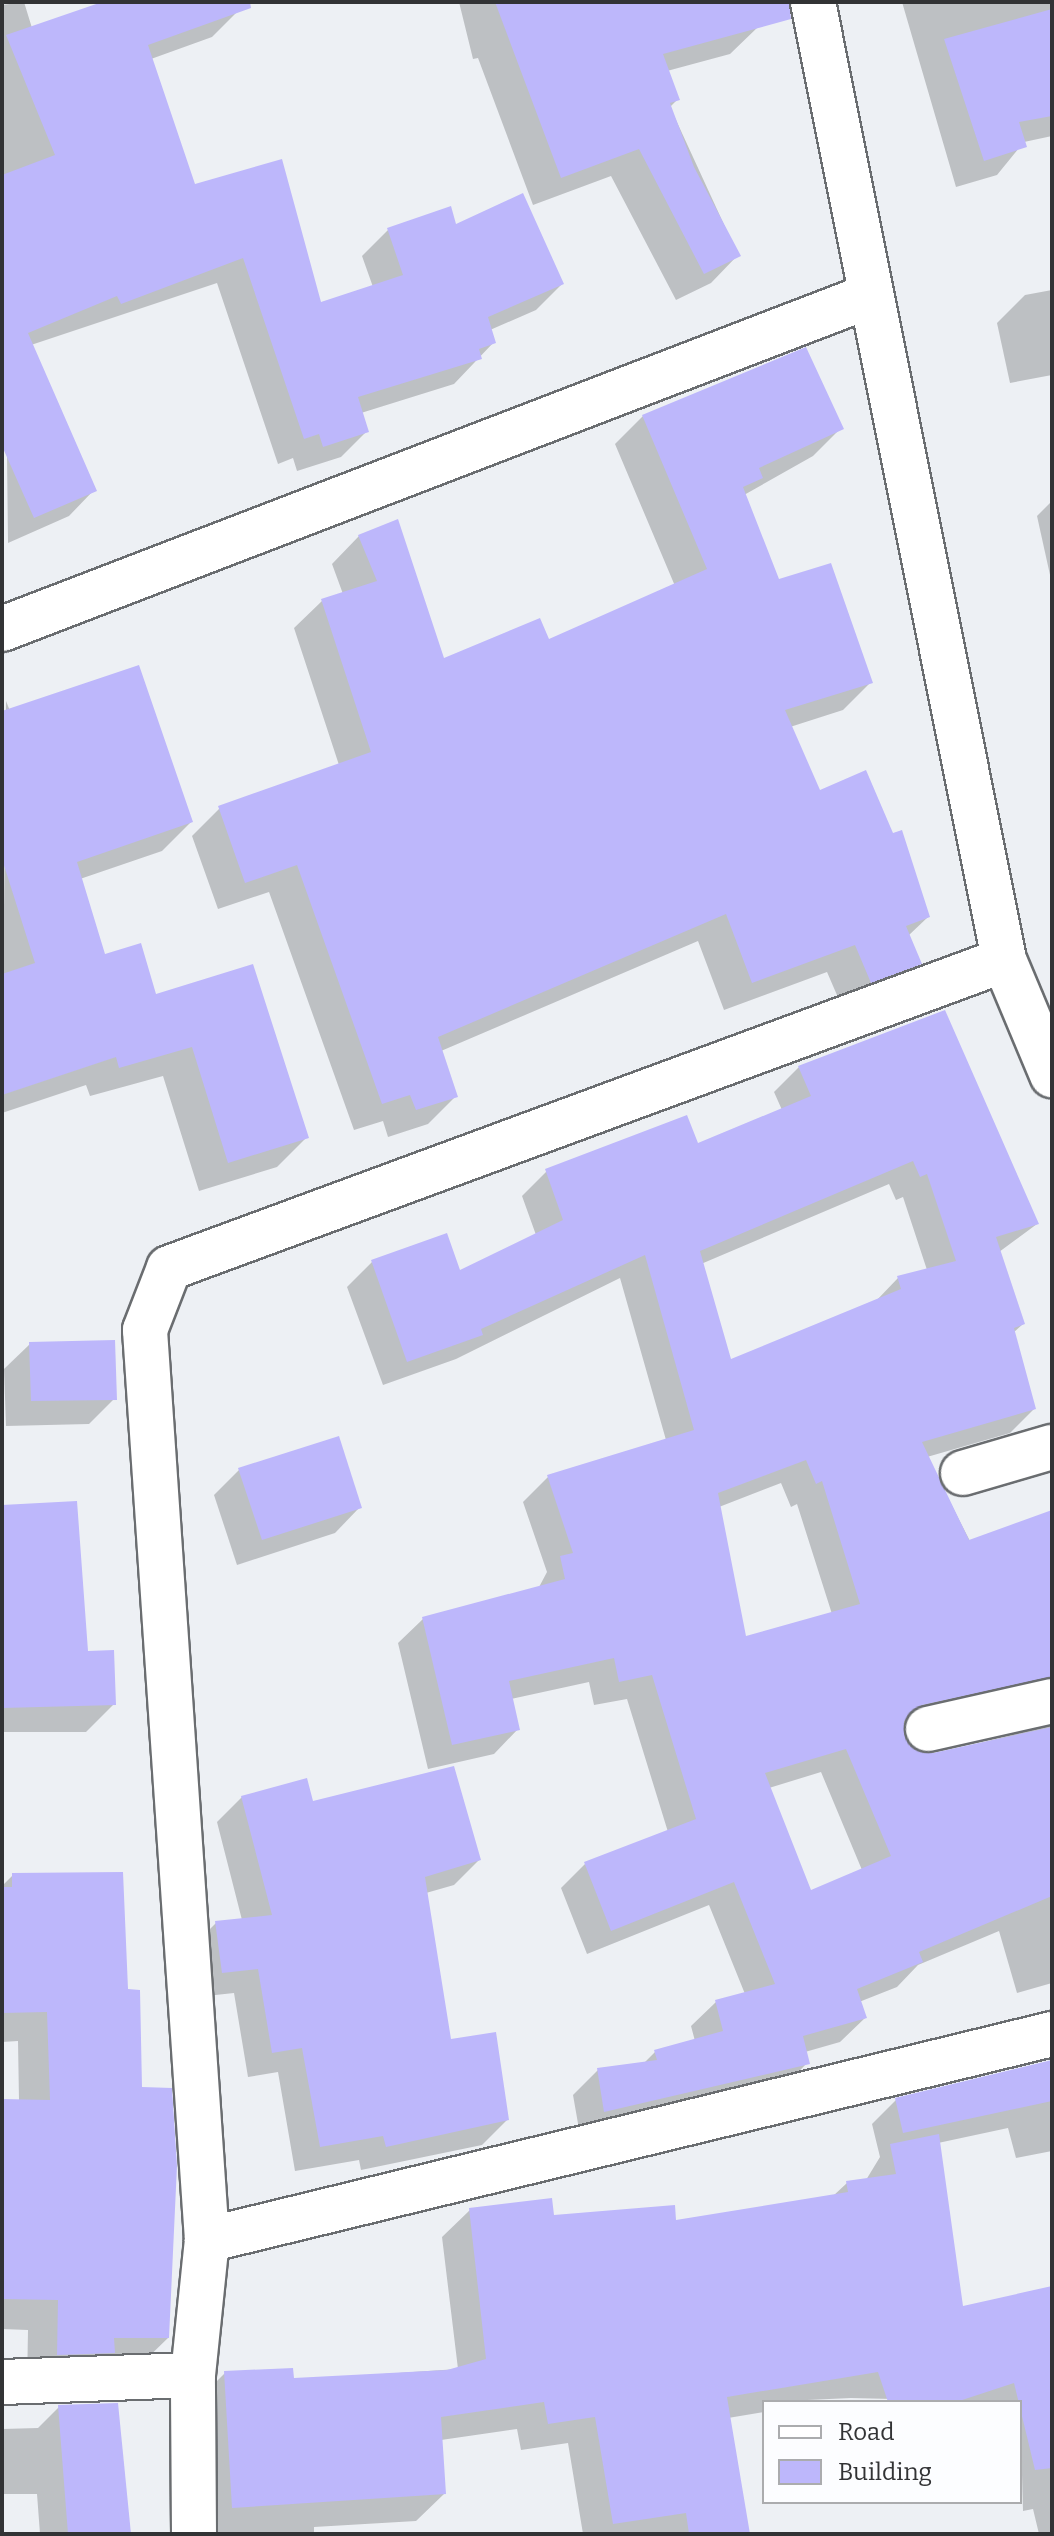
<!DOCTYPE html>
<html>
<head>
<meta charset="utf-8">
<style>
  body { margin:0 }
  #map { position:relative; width:1054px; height:2536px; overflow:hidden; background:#edf0f4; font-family:Bitter,serif }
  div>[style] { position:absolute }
  .shadow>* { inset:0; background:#0003 }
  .building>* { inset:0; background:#bdb7fb }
  .roads { filter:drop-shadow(2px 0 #6a6d70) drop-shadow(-2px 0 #6a6d70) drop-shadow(0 2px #6a6d70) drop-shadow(0 -2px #6a6d70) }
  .minor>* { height:44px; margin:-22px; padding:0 22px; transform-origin:22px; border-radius:22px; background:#fff }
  span { translate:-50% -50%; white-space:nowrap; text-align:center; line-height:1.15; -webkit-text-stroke:6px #fcfdff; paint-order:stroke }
  .frame { position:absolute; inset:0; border:4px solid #323335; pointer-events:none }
  .legend { position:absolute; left:762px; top:2400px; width:260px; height:104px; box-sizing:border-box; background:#fcfdff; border:2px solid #abacae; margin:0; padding:10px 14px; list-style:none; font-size:24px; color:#323335 }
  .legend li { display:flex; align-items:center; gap:16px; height:40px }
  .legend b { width:40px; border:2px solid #abacae }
</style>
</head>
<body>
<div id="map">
  <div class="shadow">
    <div style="clip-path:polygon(24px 2px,32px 28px,108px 2px,236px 2px,238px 11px,212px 37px,151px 59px,193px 186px,320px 305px,373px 287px,362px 256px,388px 230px,455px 226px,562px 284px,536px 310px,490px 330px,494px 342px,454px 384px,361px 413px,367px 431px,341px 457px,297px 471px,293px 458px,278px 464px,217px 283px,31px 345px,94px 490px,69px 516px,8px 543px,2px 5px)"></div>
    <div style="clip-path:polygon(459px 2px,751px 2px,758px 27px,730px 54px,667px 71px,678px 99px,670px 107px,738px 255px,711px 283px,676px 300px,611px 176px,533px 205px,478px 58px,473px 59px)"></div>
    <div style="clip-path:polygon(902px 2px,1052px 2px,1052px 136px,1024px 142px,997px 175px,956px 187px)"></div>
    <div style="clip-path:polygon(1052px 290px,1052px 375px,1010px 383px,997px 323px,1025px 295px)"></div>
    <div style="clip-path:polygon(643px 416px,841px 428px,813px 456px,744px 495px,778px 582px,871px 682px,843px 710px,790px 727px,819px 792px,928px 917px,908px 936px,919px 963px,892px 991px,843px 1009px,827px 972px,724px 1010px,698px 941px,441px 1051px,456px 1096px,428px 1124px,388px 1137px,383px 1121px,354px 1130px,269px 892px,218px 909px,192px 836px,220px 808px,339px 765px,294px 628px,322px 601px,343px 594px,332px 564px,359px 536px,442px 661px,548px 641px,675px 586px,615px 444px)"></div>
    <div style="clip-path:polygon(1052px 501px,1052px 584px,1037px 516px)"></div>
    <div style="clip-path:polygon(6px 701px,10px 711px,191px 822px,162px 851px,80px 879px,104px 956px,306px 1138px,277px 1167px,199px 1191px,163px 1076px,90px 1096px,86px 1085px,2px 1113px)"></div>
    <div style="clip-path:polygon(evenodd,799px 1067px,1037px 1224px,999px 1252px,1023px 1324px,1013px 1333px,1034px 1409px,1010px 1433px,927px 1457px,971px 1543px,1052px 1513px,1052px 1679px,1030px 1701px,904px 1727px,907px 1747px,933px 1755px,1052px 1725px,1052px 1983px,1017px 1993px,999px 1931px,918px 1965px,897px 1987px,859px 2002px,865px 2018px,840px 2042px,805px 2052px,807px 2063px,783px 2088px,580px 2135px,573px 2095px,598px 2070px,643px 2064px,655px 2052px,695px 2041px,691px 2026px,716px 2002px,745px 1994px,709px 1905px,587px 1954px,561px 1888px,585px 1864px,668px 1832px,627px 1699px,594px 1705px,589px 1682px,511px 1699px,518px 1729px,494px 1754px,428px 1769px,398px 1643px,423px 1619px,538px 1589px,547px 1572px,523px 1502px,548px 1477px,666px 1440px,620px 1278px,456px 1359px,383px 1385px,347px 1287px,372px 1262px,459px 1273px,536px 1235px,522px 1196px,547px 1171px,697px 1145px,782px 1110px,774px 1092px,799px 1067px,889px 1184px,896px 1200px,903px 1197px,927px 1270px,898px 1278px,874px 1303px,729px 1362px,701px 1264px,889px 1184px,799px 1067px,781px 1483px,791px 1507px,797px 1504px,832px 1614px,745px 1638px,719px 1507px,781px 1483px,799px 1067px,821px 1772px,862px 1870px,810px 1892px,769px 1788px,821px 1772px)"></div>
    <div style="clip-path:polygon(30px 1344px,114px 1399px,89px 1424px,6px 1426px,4px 1369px)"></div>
    <div style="clip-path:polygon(239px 1470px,360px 1507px,335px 1533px,237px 1565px,214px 1495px)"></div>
    <div style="clip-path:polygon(2px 1507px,114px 1704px,86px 1732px,2px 1732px)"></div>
    <div style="clip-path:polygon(242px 1797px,311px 1803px,479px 1860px,454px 1885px,426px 1893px,449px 2041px,507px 2120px,482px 2145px,361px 2170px,359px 2160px,295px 2171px,278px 2072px,248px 2077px,234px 1993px,197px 1997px,191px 1948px,216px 1923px,242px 1920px,217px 1822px)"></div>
    <div style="clip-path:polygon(13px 1875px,126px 1991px,168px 2338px,137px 2368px,27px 2385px,28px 2330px,2px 2329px,2px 2101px,19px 2101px,18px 2041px,2px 2042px,2px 1886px)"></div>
    <div style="clip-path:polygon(1052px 2062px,1052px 2151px,1016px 2158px,1008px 2128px,938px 2143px,961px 2309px,1052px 2288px,1052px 2534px,1039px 2534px,1033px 2509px,1023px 2511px,1020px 2402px,851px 2398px,764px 2402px,764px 2412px,728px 2418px,748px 2534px,583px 2534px,568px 2443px,521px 2450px,517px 2429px,441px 2440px,444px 2494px,416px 2521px,314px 2527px,314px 2534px,200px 2534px,198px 2400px,225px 2373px,292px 2380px,458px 2369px,442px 2237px,470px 2210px,675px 2222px,833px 2196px,847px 2183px,866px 2180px,880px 2157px,872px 2124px,896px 2100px)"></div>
    <div style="clip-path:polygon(116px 2405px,129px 2534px,40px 2534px,37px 2494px,2px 2494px,2px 2429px,38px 2428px,59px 2407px)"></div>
  </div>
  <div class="building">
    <div style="clip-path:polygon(102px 2px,250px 2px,251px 8px,148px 45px,195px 184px,282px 159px,321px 302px,403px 275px,387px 228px,451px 206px,456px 224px,523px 193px,564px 284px,488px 317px,496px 343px,479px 349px,482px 359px,358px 397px,369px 432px,323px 447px,319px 434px,304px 439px,243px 258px,121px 304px,117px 296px,28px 333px,97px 491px,34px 518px,2px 446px,2px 175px,55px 155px,6px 35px)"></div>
    <div style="clip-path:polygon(495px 2px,789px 2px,791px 19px,663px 54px,680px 100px,670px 103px,694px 167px,741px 256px,704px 274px,639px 149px,561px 178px)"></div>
    <div style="clip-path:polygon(1052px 9px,1052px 116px,1019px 122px,1027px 147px,984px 161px,944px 39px)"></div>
    <div style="clip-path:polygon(806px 347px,844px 429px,759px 468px,763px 478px,743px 487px,779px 579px,831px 563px,873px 683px,785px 710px,820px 790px,866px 770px,893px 833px,902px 830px,930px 917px,906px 926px,922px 964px,871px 983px,855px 945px,752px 983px,726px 914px,438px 1037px,458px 1097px,416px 1110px,410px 1095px,382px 1104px,297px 865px,245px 883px,218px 806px,371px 752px,321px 599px,377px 581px,358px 535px,398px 519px,444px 658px,540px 618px,549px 639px,707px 569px,642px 415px)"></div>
    <div style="clip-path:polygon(139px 665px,193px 822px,77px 862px,105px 954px,141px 943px,156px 994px,253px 964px,309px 1138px,228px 1163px,192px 1047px,119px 1068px,116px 1057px,2px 1095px,2px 974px,35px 963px,2px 859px,2px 711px)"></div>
    <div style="clip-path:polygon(evenodd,945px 1010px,1039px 1224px,996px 1237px,1025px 1324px,1014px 1328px,1036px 1409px,922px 1442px,969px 1540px,1052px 1510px,1052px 1677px,922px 1705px,904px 1721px,904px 1734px,910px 1746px,933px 1753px,1052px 1727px,1052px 1896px,919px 1952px,923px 1962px,857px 1989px,867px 2018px,803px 2036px,810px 2064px,604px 2112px,597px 2068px,657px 2060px,654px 2050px,723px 2031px,715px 2000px,775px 1984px,734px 1882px,611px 1931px,584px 1862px,696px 1819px,652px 1675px,619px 1682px,614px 1658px,509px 1681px,520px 1730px,452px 1745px,422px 1617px,565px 1579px,560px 1556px,573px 1553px,547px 1475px,694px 1430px,645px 1255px,481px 1329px,483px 1335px,407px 1362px,371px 1260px,447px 1233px,460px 1270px,563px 1220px,545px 1169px,687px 1115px,698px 1143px,811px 1096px,798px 1066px,945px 1010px,913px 1161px,920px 1177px,927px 1174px,956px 1261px,897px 1276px,901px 1289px,731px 1359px,700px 1251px,913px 1161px,945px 1010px,806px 1460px,816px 1484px,822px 1481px,860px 1604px,746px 1636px,718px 1493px,806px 1460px,945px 1010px,846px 1749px,891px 1856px,811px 1890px,765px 1773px,846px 1749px)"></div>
    <div style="clip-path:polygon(115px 1340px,117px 1400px,31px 1401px,29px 1342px)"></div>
    <div style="clip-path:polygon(339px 1436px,362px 1508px,262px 1540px,238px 1468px)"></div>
    <div style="clip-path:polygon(77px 1501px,88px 1651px,114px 1650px,116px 1705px,2px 1708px,2px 1505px)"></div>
    <div style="clip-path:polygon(454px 1766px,481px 1860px,425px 1877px,451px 2039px,496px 2032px,509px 2120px,386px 2147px,383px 2136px,320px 2147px,302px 2048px,272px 2053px,258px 1969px,222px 1973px,215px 1921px,272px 1915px,241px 1796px,307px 1778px,313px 1801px)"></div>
    <div style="clip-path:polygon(123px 1872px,128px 1989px,140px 1990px,142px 2087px,172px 2088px,177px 2166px,169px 2338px,114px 2338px,115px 2353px,57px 2355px,58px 2300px,2px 2299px,2px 2099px,50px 2100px,47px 2012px,2px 2013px,2px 1887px,12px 1887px,12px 1873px)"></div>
    <div style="clip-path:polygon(1052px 2060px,1052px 2101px,903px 2133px,895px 2098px)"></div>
    <div style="clip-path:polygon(939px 2134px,963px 2306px,1052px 2286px,1052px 2468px,1035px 2470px,1014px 2383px,956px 2402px,888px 2402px,878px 2372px,727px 2397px,750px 2534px,689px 2534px,686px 2513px,613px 2524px,595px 2417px,548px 2424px,544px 2402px,441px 2417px,446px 2494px,232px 2508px,224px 2371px,293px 2368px,294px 2378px,447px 2370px,486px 2359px,469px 2208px,552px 2198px,554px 2215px,675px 2205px,676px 2220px,848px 2192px,846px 2181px,896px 2174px,890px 2144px)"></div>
    <div style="clip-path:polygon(118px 2403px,131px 2534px,68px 2534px,58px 2405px)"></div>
  </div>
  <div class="roads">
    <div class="minor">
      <div style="left:813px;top:2px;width:977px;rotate:78.72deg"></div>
      <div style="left:1004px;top:960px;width:125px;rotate:67.3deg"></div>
      <div style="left:2px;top:629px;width:929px;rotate:-21.01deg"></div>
      <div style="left:963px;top:1473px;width:93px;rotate:-16.3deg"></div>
      <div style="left:928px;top:1729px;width:127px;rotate:-12.7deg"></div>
      <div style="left:207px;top:2240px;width:870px;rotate:-13.7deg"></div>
      <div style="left:2px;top:2382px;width:191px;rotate:-2.1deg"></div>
      <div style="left:194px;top:2534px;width:159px;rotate:-90.4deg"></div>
      <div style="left:193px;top:2375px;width:136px;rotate:-84.1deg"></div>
      <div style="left:207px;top:2240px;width:912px;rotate:-93.9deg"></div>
      <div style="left:145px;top:1330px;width:66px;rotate:-68.8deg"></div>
      <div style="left:169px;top:1268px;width:890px;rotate:-20.25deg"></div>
    </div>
  </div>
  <div class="frame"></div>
  <ul class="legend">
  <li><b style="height:10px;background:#fff"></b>Road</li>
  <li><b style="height:22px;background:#bdb7fb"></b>Building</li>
  </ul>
</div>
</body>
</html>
